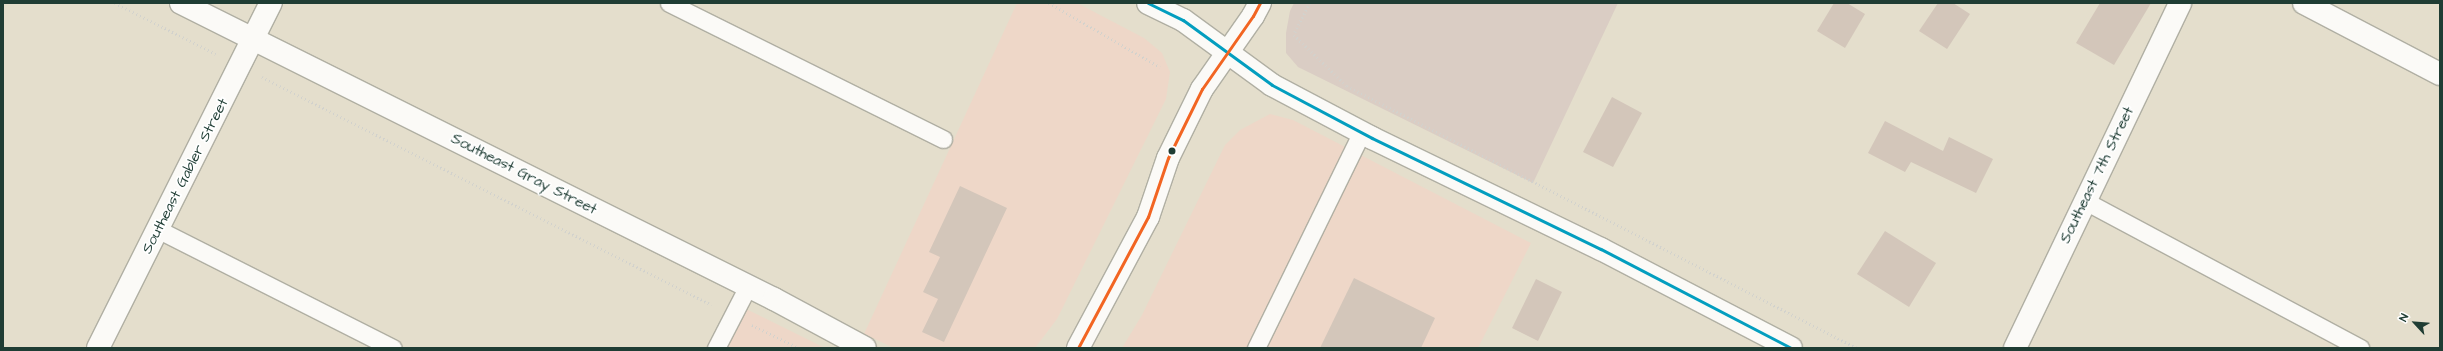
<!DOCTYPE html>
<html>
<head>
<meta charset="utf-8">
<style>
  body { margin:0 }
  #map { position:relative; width:2443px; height:351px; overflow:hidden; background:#e4decc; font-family:"Architects Daughter",sans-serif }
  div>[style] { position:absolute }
  .built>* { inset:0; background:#eed7c8 }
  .industrial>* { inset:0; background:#dacdc4 }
  .building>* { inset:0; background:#d3c6ba }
  .path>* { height:2.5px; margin-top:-1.25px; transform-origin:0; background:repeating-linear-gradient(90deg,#d2d2cd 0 1px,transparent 0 4px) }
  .roads { filter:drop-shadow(1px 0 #b0afa3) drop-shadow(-1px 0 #b0afa3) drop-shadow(0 1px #b0afa3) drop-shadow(0 -1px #b0afa3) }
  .service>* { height:17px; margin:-8.5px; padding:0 8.5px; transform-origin:8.5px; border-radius:8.5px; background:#fbfaf7 }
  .minor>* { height:22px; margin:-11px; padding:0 11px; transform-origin:11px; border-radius:11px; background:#fbfaf7 }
  .tertiary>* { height:22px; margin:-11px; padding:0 11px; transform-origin:11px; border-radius:11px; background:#fbfaf7 }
  .primary>* { height:22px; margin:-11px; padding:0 11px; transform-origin:11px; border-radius:11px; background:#fbfaf7 }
  .bus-1>* { height:3px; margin:-1.5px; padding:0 1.5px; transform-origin:1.5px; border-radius:1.5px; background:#039ebf }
  .bus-2>* { height:3px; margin:-1.5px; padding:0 1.5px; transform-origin:1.5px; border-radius:1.5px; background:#f26522 }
  .dots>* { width:11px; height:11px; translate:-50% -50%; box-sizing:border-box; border:2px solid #fff; border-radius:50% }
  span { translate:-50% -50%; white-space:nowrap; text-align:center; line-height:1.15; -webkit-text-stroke:3.5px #fff; paint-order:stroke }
  .street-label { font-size:15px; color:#1f3d34 }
  .frame { position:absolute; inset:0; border:4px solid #1f3d34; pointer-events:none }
  .north { position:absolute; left:2395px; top:303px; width:40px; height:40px; -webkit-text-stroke:3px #fff; paint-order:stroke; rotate:296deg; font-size:11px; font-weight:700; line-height:16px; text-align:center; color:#1f3d34 }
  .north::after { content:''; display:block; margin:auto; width:14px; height:18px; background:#1f3d34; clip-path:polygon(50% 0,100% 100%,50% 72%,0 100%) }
</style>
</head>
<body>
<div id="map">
  <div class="built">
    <div style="clip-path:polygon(1017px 3px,1077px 3px,1144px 38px,1162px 53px,1170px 72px,1166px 99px,1057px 319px,1035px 348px,894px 348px,864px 334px)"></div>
    <div style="clip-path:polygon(1270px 114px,1293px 120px,1531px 243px,1478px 348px,1122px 348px,1142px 315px,1225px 145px,1240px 130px)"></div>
    <div style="clip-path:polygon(740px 306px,825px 348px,720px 348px)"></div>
  </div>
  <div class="industrial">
    <div style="clip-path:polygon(1294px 3px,1618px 3px,1533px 183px,1298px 67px,1286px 53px,1286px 33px,1290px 11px)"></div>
  </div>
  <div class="building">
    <div style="clip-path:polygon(1834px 3px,1847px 3px,1865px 14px,1845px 48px,1817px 31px)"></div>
    <div style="clip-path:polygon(1938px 3px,1953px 3px,1970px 14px,1947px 49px,1919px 31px)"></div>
    <div style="clip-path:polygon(2100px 3px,2151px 3px,2114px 65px,2076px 43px)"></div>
    <div style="clip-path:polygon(1612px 97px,1642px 113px,1613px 167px,1583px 152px)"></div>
    <div style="clip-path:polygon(1885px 121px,1943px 151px,1949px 137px,1993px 159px,1976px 193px,1911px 162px,1905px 172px,1868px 153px)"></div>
    <div style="clip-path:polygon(960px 186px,1007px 208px,944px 342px,922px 332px,938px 299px,923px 292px,940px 257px,929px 252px)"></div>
    <div style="clip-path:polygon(1885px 231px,1936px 263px,1909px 307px,1857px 274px)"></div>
    <div style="clip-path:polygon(1354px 278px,1435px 318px,1421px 348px,1320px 348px)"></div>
    <div style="clip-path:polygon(1536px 279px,1562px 292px,1538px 341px,1512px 328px)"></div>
  </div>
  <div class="path">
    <div style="left:115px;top:3px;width:113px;rotate:26.8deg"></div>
    <div style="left:1049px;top:3px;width:128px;rotate:30deg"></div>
    <div style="left:1310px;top:3px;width:36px;rotate:117deg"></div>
    <div style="left:1294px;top:35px;width:74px;rotate:43.9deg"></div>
    <div style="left:1347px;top:86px;width:573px;rotate:27.19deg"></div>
    <div style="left:262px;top:77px;width:504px;rotate:26.87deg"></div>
    <div style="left:752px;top:325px;width:52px;rotate:26.1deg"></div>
  </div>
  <div class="roads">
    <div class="service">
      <div style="left:669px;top:3px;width:306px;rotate:26.4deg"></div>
      <div style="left:2085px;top:201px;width:312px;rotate:28.1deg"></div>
      <div style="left:157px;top:229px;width:264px;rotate:26.8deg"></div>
      <div style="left:716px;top:348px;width:70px;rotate:-62.7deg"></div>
      <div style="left:1256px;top:348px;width:241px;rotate:-63.9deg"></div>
    </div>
    <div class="minor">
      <div style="left:181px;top:3px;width:663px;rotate:26.53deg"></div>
      <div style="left:774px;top:299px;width:103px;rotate:28.3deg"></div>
      <div style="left:2304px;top:3px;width:153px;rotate:27.6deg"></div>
      <div style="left:98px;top:348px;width:386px;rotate:-63.4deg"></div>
      <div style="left:2015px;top:348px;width:382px;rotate:-64.4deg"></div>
    </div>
    <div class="tertiary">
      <div style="left:1148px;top:3px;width:39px;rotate:26deg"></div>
      <div style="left:1183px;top:20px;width:110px;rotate:36.1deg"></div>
      <div style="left:1272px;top:85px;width:113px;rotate:27.9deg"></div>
      <div style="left:1372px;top:138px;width:254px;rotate:25.9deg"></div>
      <div style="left:1601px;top:249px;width:214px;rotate:27.5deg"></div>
    </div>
    <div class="primary">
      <div style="left:1078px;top:348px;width:149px;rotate:-61.9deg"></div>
      <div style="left:1148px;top:217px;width:62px;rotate:-71.3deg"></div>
      <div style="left:1168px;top:158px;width:77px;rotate:-63.8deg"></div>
      <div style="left:1202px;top:89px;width:89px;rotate:-55.1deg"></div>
      <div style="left:1253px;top:16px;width:15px;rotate:-62deg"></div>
    </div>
  </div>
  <div class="bus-1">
    <div style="left:1148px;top:3px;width:39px;rotate:26deg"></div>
    <div style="left:1183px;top:20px;width:110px;rotate:36.1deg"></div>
    <div style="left:1272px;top:85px;width:113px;rotate:27.9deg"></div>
    <div style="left:1372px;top:138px;width:254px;rotate:25.9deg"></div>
    <div style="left:1601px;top:249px;width:214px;rotate:27.5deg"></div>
  </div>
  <div class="bus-2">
    <div style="left:1078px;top:348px;width:149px;rotate:-61.9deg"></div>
    <div style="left:1148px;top:217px;width:62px;rotate:-71.3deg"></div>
    <div style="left:1168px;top:158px;width:77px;rotate:-63.8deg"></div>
    <div style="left:1202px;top:89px;width:89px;rotate:-55.1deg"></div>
    <div style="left:1253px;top:16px;width:15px;rotate:-62deg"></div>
  </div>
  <div class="dots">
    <div style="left:1172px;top:151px;background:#1f3d34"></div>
  </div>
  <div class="street-label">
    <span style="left:524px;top:174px;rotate:27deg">Southeast Gray Street</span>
    <span style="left:2097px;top:175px;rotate:-64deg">Southeast 7th Street</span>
    <span style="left:185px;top:176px;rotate:-63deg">Southeast Gabler Street</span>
  </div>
  <div class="frame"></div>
  <div class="north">N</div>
</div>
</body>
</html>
